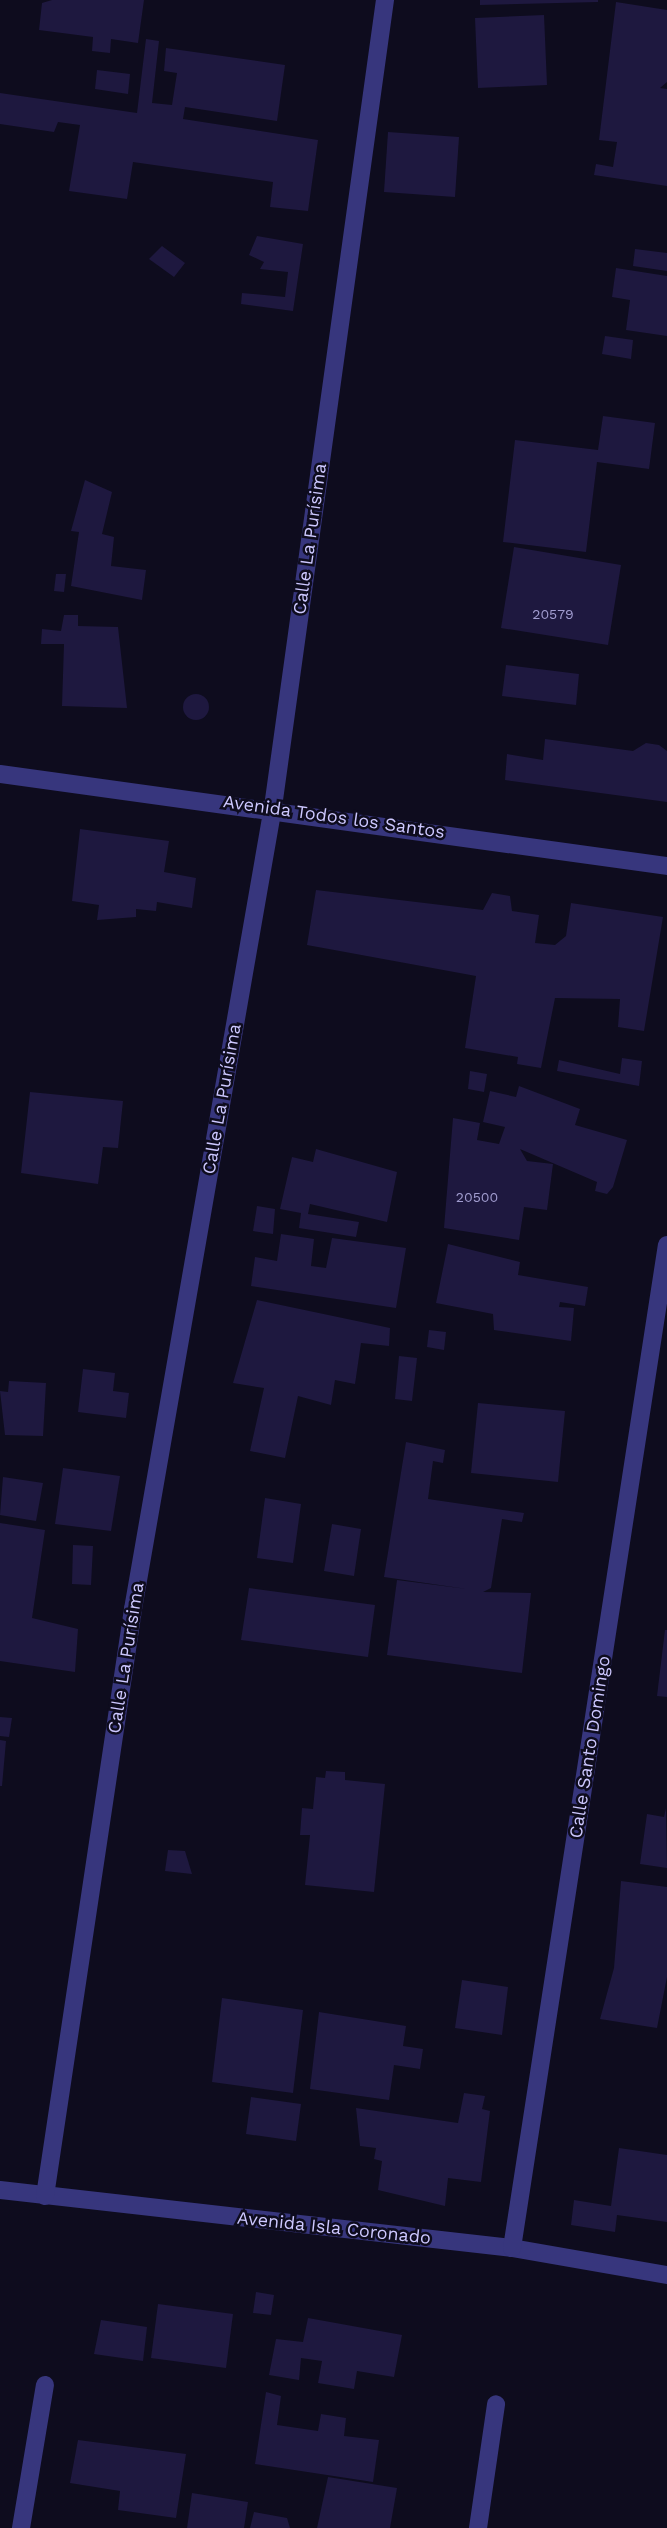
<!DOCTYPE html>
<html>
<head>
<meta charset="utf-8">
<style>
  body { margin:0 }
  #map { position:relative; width:667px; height:2528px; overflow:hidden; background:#0e0c1e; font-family:"Work Sans",sans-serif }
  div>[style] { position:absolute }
  .building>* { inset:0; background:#1e183f }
  .round { border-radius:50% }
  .minor>* { height:18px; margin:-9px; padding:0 9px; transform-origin:9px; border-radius:9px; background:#37367d }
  span { translate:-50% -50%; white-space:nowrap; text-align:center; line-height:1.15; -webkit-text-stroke:5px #0e0c1e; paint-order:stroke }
  .number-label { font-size:14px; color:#a19ccf }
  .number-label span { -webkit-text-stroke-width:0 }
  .street-label { font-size:18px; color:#cdc8ff }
</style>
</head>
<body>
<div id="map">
  <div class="building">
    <div style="clip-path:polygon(52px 0,144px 0,138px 43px,111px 39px,110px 53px,92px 51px,93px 37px,39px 30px,42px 3px)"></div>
    <div style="clip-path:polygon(480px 0,598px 0,598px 2px,480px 5px)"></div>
    <div style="clip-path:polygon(616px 2px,667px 10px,667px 82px,660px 88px,667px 89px,667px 186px,594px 175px,596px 164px,613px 167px,617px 142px,599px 140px)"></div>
    <div style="clip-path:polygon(544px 15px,547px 85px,478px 88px,475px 18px)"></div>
    <div style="clip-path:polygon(146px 39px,159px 41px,152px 103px,172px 105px,177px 73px,164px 71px,166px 48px,285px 65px,277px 121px,185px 107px,183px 119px,318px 140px,308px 211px,270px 207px,273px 182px,133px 162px,127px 199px,69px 191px,80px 125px,58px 122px,54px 132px,0 124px,0 93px,137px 113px)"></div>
    <div style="clip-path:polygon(97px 70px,130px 74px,128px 94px,95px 89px)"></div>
    <div style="clip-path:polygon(388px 132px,459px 137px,455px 197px,384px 192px)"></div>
    <div style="clip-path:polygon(257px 236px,303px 244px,293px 311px,241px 304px,242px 293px,285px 297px,288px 272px,260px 269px,264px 262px,249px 255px)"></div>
    <div style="clip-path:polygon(162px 246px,185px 263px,174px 277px,149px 259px)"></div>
    <div style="clip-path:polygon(635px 249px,667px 253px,667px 271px,633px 266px)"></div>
    <div style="clip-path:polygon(616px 268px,667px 276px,667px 336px,626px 330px,630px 300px,612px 297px)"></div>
    <div style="clip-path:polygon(605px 336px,633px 340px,631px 359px,602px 354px)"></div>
    <div style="clip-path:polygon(603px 416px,655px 423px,649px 469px,597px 462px,586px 552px,503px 542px,515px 440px,598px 450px)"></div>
    <div style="clip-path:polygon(85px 480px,112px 492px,102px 534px,114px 537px,111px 566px,146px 570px,142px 600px,71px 586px,79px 532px,71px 531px)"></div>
    <div style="clip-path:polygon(514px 547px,621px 565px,608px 645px,501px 628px)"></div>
    <div style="clip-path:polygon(56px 574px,66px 574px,64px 592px,54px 591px)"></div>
    <div style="clip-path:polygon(64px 615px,78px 615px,78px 626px,118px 627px,127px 708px,62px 706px,64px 644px,41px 644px,42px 629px,61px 631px)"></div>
    <div style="clip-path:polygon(506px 665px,579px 674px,576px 705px,502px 696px)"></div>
    <div class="round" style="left:183px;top:694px;width:26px;height:26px"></div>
    <div style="clip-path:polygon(545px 739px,633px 751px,646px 743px,659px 745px,667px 751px,667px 802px,505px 780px,507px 754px,543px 760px)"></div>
    <div style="clip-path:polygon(80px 829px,169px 841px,164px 872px,196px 878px,192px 908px,157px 902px,156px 911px,136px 909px,136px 917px,97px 920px,99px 905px,72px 901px)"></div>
    <div style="clip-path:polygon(316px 890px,483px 910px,492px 893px,510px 896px,512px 911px,539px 915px,535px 943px,555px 945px,566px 936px,571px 903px,663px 917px,644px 1031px,618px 1027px,620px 999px,555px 998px,541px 1068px,517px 1064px,518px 1057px,465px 1048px,476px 976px,307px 945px)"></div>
    <div style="clip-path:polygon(622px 1058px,642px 1061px,639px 1086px,557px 1071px,559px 1060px,620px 1074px)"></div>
    <div style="clip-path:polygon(470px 1071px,487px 1074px,484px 1092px,468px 1089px)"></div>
    <div style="clip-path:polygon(519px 1086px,580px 1109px,575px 1125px,627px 1140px,613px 1187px,607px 1194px,595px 1191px,597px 1182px,520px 1149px,527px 1161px,553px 1164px,547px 1210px,524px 1207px,519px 1240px,444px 1228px,453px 1118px,480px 1123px,477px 1140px,499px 1144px,505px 1127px,483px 1122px,490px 1091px,516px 1097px)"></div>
    <div style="clip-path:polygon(30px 1092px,123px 1101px,118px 1148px,103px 1147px,98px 1184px,21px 1173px)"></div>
    <div style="clip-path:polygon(316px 1149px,397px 1172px,387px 1222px,310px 1204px,308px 1214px,359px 1222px,356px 1237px,299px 1228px,301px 1213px,280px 1209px,292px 1157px,313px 1162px)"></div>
    <div style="clip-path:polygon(257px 1206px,275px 1209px,273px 1234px,253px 1231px)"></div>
    <div style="clip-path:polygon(281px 1234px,314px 1239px,311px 1266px,326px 1268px,332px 1238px,406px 1248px,396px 1308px,251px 1286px,255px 1257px,277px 1261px)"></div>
    <div style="clip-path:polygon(448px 1244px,520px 1262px,518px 1275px,588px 1287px,585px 1306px,560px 1302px,559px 1307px,574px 1308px,571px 1341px,494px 1330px,493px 1314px,436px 1303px)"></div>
    <div style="clip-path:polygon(257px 1300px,390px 1328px,389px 1346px,361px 1343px,355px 1384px,335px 1380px,331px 1405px,298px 1396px,285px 1458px,250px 1451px,264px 1388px,233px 1383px)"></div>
    <div style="clip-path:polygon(429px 1330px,446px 1332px,444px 1350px,427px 1347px)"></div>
    <div style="clip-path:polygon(399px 1356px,417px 1358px,412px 1401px,395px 1399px)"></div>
    <div style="clip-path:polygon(83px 1369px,115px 1373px,113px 1391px,129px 1393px,126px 1418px,78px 1412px)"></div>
    <div style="clip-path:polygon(9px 1381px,46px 1383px,43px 1436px,5px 1435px,0 1391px,8px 1392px)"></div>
    <div style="clip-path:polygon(478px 1403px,565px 1411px,558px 1482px,471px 1473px)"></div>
    <div style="clip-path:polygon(406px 1442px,445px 1450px,443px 1463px,433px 1461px,428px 1499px,524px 1513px,522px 1522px,502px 1519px,491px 1588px,483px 1592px,531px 1593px,522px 1673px,387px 1655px,397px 1580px,467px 1589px,384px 1577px)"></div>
    <div style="clip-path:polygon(63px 1468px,120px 1476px,111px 1531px,55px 1524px)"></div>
    <div style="clip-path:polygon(3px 1477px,43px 1483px,36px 1521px,0 1515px)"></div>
    <div style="clip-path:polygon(265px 1498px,301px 1504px,293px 1563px,257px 1558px)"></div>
    <div style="clip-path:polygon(0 1523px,45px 1530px,32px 1618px,78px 1629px,75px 1672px,0 1661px)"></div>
    <div style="clip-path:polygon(332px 1524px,361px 1529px,354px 1576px,324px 1571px)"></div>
    <div style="clip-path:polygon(73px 1545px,93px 1546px,91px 1585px,72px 1584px)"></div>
    <div style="clip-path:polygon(249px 1588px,375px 1605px,368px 1657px,241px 1640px)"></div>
    <div style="clip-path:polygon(665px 1630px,667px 1630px,667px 1697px,657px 1696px)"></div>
    <div style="clip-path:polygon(0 1717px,12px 1718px,9px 1737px,0 1736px)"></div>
    <div style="clip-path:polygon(0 1740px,6px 1741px,2px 1786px,0 1786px)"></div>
    <div style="clip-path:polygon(326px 1771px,345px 1772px,345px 1780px,385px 1784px,374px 1892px,305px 1885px,310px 1835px,300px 1835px,302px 1808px,313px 1809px,316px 1777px,325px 1778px)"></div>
    <div style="clip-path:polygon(666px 1808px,667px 1868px,640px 1864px,647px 1814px,664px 1817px)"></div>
    <div style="clip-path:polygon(168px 1850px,185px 1851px,192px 1874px,165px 1871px)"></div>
    <div style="clip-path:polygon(621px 1881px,667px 1887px,667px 1977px,657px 2028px,600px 2019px,614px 1968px)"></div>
    <div style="clip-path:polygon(462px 1980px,508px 1987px,502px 2035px,455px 2028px)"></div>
    <div style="clip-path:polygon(222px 1998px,303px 2010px,293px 2093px,212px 2082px)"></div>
    <div style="clip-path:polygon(319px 2012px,406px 2026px,403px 2046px,423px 2049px,420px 2069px,394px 2065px,389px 2100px,310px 2089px)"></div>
    <div style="clip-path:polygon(464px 2093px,485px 2096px,482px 2109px,490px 2111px,481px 2182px,448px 2178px,445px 2206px,378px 2190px,382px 2161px,374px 2159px,376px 2148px,360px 2146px,356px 2108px,458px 2123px)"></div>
    <div style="clip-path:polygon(251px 2097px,301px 2104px,296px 2141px,246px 2134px)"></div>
    <div style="clip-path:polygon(619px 2148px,667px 2155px,667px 2222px,617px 2215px,615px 2232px,571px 2225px,574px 2200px,611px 2206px)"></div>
    <div style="clip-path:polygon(256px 2292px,274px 2295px,271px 2315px,253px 2313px)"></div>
    <div style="clip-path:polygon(158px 2304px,233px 2314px,226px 2368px,151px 2358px)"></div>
    <div style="clip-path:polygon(308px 2318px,402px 2335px,394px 2377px,357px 2371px,354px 2389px,318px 2383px,322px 2361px,301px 2358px,299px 2380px,269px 2375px,276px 2339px,303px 2342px)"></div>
    <div style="clip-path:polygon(101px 2320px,147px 2327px,143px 2361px,94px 2354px)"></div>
    <div style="clip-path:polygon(266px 2392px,281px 2396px,277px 2425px,318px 2431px,321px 2414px,346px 2418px,344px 2436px,379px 2440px,373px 2482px,255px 2464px)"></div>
    <div style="clip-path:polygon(78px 2440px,186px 2454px,176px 2518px,118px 2510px,120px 2491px,70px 2483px)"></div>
    <div style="clip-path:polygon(328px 2477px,397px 2488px,390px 2528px,317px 2528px)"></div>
    <div style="clip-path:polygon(192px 2493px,248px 2502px,244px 2528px,187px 2528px)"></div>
    <div style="clip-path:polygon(254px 2512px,287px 2518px,290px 2528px,250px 2528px)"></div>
  </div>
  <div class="minor">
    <div style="left:0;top:774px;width:673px;rotate:7.85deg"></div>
    <div style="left:0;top:2190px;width:515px;rotate:6.46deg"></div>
    <div style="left:512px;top:2248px;width:157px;rotate:9.9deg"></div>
    <div style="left:45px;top:2196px;width:594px;rotate:-81.47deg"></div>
    <div style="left:133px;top:1609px;width:814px;rotate:-80.1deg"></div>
    <div style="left:273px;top:807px;width:815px;rotate:-82.1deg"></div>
    <div style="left:512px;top:2248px;width:1015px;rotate:-81.22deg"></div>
    <div style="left:21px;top:2528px;width:145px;rotate:-80.5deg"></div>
    <div style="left:478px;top:2528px;width:125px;rotate:-81.7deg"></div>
  </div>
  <div class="number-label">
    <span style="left:553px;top:614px">20579</span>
    <span style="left:477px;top:1197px">20500</span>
  </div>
  <div class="street-label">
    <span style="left:310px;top:539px;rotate:-82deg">Calle La Purísima</span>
    <span style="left:334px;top:817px;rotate:8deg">Avenida Todos los Santos</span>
    <span style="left:222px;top:1099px;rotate:-80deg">Calle La Purísima</span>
    <span style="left:126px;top:1658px;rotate:-81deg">Calle La Purísima</span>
    <span style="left:590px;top:1747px;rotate:-81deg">Calle Santo Domingo</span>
    <span style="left:334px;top:2228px;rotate:6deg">Avenida Isla Coronado</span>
  </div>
</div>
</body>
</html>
